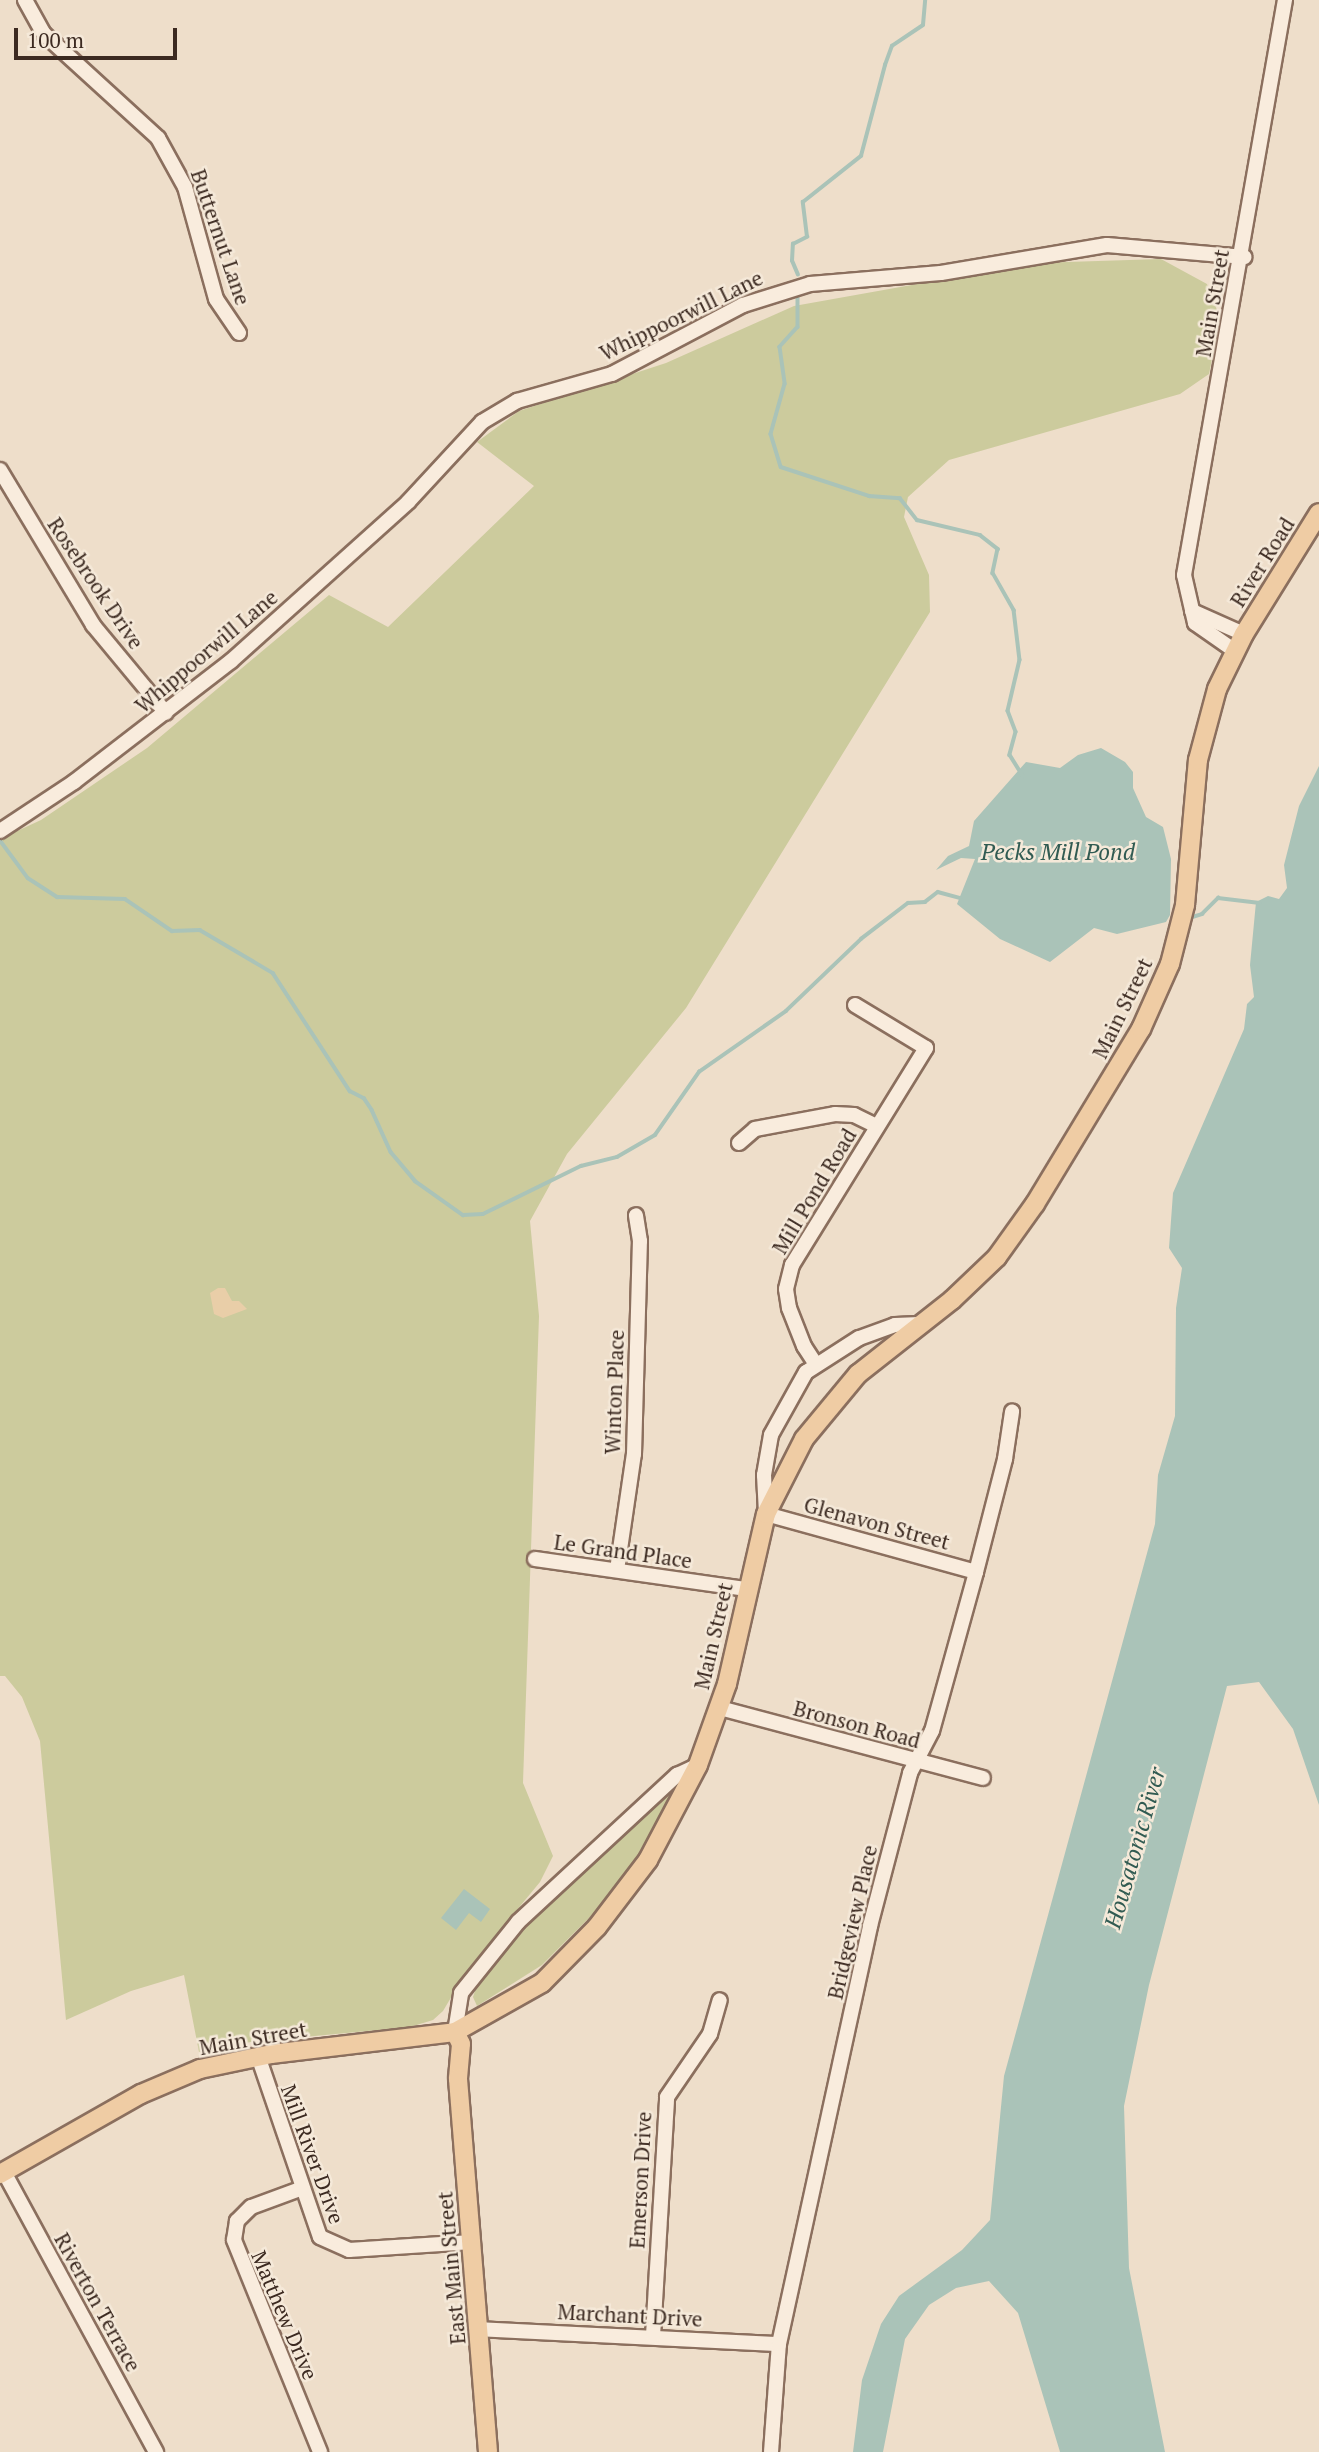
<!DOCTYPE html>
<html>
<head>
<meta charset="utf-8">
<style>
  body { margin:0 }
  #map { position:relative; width:1319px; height:2452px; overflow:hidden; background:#eedeca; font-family:"PT Serif",serif }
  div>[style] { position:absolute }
  .green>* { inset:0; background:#cccb9d }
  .sand>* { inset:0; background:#e9cea8 }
  .water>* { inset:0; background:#aac3b8 }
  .stream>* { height:3.5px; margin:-1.75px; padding:0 1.75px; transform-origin:1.75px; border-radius:1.75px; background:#aac3b8 }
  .roads { filter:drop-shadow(2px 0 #8b6f5e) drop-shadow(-2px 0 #8b6f5e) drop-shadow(0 2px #8b6f5e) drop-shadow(0 -2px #8b6f5e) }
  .minor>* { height:14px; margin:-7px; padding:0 7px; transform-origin:7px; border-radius:7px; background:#f9ecdd }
  .major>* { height:18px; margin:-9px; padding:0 9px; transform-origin:9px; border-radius:9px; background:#efcca4 }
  span { translate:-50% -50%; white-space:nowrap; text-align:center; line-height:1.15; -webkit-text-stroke:5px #f5e9d9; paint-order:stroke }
  .street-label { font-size:21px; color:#3c2a21 }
  .water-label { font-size:23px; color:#315b52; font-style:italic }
  .scale { position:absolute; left:14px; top:28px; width:163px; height:32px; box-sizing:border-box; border:4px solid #3c2a21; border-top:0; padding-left:9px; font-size:21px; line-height:24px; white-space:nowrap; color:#3c2a21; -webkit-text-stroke:5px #f5e9d9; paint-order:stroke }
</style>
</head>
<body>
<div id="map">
  <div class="green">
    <div style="clip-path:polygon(1161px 259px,1207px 284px,1220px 318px,1209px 374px,1180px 394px,949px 460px,908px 497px,904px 517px,929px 575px,930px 612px,686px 1008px,567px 1154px,530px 1221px,539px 1316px,523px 1783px,553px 1856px,540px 1882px,468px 1969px,443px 2011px,433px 2020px,410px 2027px,251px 2042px,199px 2052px,184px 1975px,131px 1991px,66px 2020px,40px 1741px,22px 1697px,5px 1676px,0 1676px,0 839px,41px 820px,147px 748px,329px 595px,388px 627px,534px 486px,477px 442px,519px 411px,666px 363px,794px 306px,1035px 263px)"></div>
    <div style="clip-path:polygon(672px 1791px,645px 1848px,602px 1905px,542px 1965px,477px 2006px,473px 1997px,478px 1982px,577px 1870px)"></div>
  </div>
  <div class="sand">
    <div style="clip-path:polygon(218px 1288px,225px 1288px,232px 1301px,239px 1301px,247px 1309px,223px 1318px,214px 1314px,210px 1293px)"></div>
  </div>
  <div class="water">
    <div style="clip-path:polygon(1101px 748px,1125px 762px,1133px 772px,1133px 788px,1146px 817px,1163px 827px,1171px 859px,1170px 915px,1166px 922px,1117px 934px,1094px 928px,1050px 962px,1000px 939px,957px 904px,975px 859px,961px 858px,936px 870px,948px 856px,969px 846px,974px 821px,1026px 762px,1060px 768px,1078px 755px)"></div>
    <div style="clip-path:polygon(1319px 766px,1319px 1805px,1293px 1729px,1259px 1682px,1227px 1686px,1149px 1985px,1124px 2106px,1129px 2268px,1165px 2452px,1060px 2452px,1018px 2313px,989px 2281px,956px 2288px,929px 2305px,905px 2339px,883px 2452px,853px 2452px,862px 2380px,881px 2324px,899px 2296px,962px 2250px,990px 2220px,1004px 2076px,1155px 1524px,1158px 1475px,1175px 1416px,1176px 1308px,1182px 1268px,1169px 1248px,1173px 1193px,1244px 1029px,1247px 1004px,1254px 997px,1250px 965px,1256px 902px,1268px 896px,1279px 899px,1287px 888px,1284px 865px,1299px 806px)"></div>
    <div style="clip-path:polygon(464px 1889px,490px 1909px,481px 1922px,469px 1913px,456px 1930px,441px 1918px)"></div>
  </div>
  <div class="stream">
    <div style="left:798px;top:275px;width:15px;rotate:-113deg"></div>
    <div style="left:792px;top:261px;width:17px;rotate:-87deg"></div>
    <div style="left:793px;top:244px;width:16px;rotate:-27deg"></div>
    <div style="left:807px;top:237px;width:35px;rotate:-97deg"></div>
    <div style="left:803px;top:202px;width:74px;rotate:-38.4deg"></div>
    <div style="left:861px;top:156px;width:94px;rotate:-75.2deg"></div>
    <div style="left:885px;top:65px;width:20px;rotate:-70deg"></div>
    <div style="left:892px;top:46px;width:37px;rotate:-34deg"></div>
    <div style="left:923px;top:25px;width:25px;rotate:-85deg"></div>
    <div style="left:798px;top:296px;width:31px;rotate:90deg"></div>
    <div style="left:798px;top:327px;width:27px;rotate:132deg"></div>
    <div style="left:780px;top:347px;width:37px;rotate:82deg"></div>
    <div style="left:785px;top:384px;width:52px;rotate:105.6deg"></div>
    <div style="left:771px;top:434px;width:34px;rotate:73deg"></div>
    <div style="left:781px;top:467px;width:93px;rotate:18.2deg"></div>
    <div style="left:869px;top:496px;width:31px;rotate:4deg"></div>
    <div style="left:900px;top:498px;width:28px;rotate:52deg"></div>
    <div style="left:917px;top:520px;width:65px;rotate:13.4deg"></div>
    <div style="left:980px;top:535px;width:23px;rotate:38deg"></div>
    <div style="left:998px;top:549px;width:25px;rotate:102deg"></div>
    <div style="left:993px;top:573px;width:43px;rotate:60.4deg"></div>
    <div style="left:1014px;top:610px;width:50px;rotate:83.2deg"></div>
    <div style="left:1020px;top:660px;width:52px;rotate:103.2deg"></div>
    <div style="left:1008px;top:711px;width:22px;rotate:69deg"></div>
    <div style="left:1016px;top:732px;width:24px;rotate:105deg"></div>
    <div style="left:1010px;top:755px;width:25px;rotate:58deg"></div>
    <div style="left:0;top:840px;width:47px;rotate:53.6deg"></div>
    <div style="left:28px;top:878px;width:35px;rotate:33deg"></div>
    <div style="left:57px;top:897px;width:68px;rotate:1.7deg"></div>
    <div style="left:125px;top:899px;width:57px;rotate:34.2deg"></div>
    <div style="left:172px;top:931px;width:28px;rotate:-2deg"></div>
    <div style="left:200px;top:930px;width:85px;rotate:30.5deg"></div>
    <div style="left:273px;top:973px;width:141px;rotate:56.9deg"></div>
    <div style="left:350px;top:1091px;width:16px;rotate:27deg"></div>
    <div style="left:364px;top:1098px;width:14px;rotate:56deg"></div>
    <div style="left:372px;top:1110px;width:46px;rotate:65.7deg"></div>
    <div style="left:391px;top:1152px;width:38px;rotate:50deg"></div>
    <div style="left:415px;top:1181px;width:59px;rotate:35.3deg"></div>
    <div style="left:463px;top:1215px;width:20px;rotate:-3deg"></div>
    <div style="left:483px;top:1214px;width:109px;rotate:-26.1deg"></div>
    <div style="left:581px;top:1166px;width:37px;rotate:-14deg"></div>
    <div style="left:617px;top:1157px;width:44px;rotate:-30.1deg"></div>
    <div style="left:655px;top:1135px;width:77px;rotate:-55.1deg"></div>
    <div style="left:699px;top:1072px;width:106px;rotate:-35deg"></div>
    <div style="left:786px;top:1011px;width:104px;rotate:-43.8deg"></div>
    <div style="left:861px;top:939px;width:59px;rotate:-37.5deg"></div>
    <div style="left:908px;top:903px;width:17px;rotate:-3deg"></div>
    <div style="left:925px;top:902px;width:16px;rotate:-38deg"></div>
    <div style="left:938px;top:892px;width:23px;rotate:15deg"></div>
    <div style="left:1186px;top:919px;width:17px;rotate:-17deg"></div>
    <div style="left:1202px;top:914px;width:23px;rotate:-45deg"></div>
    <div style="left:1218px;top:898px;width:42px;rotate:6.8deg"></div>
  </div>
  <div class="roads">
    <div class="minor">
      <div style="left:25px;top:0;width:38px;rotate:61deg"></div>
      <div style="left:43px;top:33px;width:156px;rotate:42.4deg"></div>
      <div style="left:158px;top:138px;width:56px;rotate:61.1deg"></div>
      <div style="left:185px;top:187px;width:116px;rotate:74.5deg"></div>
      <div style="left:216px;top:299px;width:41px;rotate:55.9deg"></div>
      <div style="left:0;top:470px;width:181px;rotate:59deg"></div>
      <div style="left:93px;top:625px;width:114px;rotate:50.3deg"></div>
      <div style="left:1192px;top:611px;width:57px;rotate:23.9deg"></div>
      <div style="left:1235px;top:651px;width:49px;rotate:-145deg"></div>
      <div style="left:1195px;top:623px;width:49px;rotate:-102.9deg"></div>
      <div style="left:1184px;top:575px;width:584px;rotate:-80.04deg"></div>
      <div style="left:0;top:831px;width:89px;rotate:-33.5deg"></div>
      <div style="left:74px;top:782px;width:198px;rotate:-37.6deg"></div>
      <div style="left:231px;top:661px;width:238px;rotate:-41.9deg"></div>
      <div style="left:408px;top:502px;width:109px;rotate:-47.2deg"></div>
      <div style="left:482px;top:422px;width:41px;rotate:-31deg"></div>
      <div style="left:517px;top:401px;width:99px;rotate:-15.9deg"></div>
      <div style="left:612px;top:374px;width:148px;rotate:-27.8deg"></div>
      <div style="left:743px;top:305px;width:70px;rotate:-17.4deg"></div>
      <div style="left:810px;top:284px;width:131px;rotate:-4.8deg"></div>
      <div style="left:941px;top:273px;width:168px;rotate:-9.6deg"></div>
      <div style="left:1107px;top:245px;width:138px;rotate:5deg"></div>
      <div style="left:739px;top:1143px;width:21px;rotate:-41deg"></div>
      <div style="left:755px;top:1129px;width:81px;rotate:-10.6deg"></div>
      <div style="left:835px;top:1114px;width:19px;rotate:3deg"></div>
      <div style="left:854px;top:1115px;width:25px;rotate:26deg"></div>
      <div style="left:920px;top:1324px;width:25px;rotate:178deg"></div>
      <div style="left:895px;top:1325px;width:38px;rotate:160deg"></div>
      <div style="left:859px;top:1338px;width:63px;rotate:147.3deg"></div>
      <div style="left:806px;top:1372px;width:72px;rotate:119.1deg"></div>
      <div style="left:771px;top:1435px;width:41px;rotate:99.9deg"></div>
      <div style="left:764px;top:1475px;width:39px;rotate:87deg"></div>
      <div style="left:766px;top:1514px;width:218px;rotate:15.4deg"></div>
      <div style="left:815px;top:1363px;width:20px;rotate:-123deg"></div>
      <div style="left:804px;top:1346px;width:41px;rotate:-111.5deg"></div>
      <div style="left:789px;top:1308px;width:19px;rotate:-99deg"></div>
      <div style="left:786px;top:1289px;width:25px;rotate:-76deg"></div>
      <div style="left:792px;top:1265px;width:255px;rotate:-58.3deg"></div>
      <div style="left:926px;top:1048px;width:83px;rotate:-148.8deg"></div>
      <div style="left:535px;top:1559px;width:214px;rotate:8.1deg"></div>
      <div style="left:617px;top:1570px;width:117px;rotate:-81.7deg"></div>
      <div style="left:634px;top:1454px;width:213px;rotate:-88.4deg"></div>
      <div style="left:640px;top:1241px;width:26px;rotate:-99deg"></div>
      <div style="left:720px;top:1708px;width:272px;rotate:14.9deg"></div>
      <div style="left:455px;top:2032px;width:39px;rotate:-81deg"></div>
      <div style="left:461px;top:1993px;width:91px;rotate:-51.2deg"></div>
      <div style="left:518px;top:1922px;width:217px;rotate:-42.8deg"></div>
      <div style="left:677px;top:1775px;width:23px;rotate:-25deg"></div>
      <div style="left:258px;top:2056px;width:191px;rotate:71.1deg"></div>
      <div style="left:320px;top:2237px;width:32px;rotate:24deg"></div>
      <div style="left:349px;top:2250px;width:123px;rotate:-3.7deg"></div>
      <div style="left:4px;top:2172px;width:319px;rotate:61.5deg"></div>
      <div style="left:300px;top:2189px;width:52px;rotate:159.8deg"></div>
      <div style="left:251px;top:2207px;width:20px;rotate:135deg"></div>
      <div style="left:237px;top:2221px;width:19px;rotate:99deg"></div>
      <div style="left:234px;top:2240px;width:229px;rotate:67.9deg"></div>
      <div style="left:478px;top:2329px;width:301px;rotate:2.9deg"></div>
      <div style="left:653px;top:2336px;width:239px;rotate:-86.6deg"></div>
      <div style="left:667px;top:2097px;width:76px;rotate:-55.7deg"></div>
      <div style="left:710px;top:2034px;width:35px;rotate:-74deg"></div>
      <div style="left:771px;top:2452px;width:108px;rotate:-85.8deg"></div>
      <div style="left:779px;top:2344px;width:428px;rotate:-77.7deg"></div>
      <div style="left:870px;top:1926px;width:158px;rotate:-75.3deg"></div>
      <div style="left:910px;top:1773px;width:47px;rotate:-62.4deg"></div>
      <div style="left:932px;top:1731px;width:165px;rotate:-74.5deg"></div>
      <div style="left:976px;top:1572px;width:117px;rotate:-75.6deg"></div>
      <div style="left:1005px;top:1459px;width:48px;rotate:-81.5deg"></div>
    </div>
    <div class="major">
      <div style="left:455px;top:2032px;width:13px;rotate:63deg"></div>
      <div style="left:461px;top:2044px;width:35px;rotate:95deg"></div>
      <div style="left:458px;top:2079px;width:374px;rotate:85.4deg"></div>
      <div style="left:0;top:2174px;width:162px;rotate:-29.6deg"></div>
      <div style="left:141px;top:2094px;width:64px;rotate:-23deg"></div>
      <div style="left:200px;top:2069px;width:73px;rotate:-11.9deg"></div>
      <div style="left:271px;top:2054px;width:185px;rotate:-6.8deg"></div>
      <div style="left:455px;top:2032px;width:100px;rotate:-29.4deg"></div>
      <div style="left:542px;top:1983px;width:78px;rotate:-45.5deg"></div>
      <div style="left:597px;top:1927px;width:84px;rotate:-52.7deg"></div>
      <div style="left:648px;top:1860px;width:107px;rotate:-62.2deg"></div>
      <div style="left:698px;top:1765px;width:86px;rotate:-70.3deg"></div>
      <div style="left:727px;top:1684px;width:174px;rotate:-77.1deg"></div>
      <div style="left:766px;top:1514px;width:84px;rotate:-63.1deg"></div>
      <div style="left:804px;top:1439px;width:85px;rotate:-50.3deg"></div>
      <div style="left:858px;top:1374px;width:120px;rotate:-38.2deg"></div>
      <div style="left:952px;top:1300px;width:62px;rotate:-43.7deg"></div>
      <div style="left:997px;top:1257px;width:65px;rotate:-54.4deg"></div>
      <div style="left:1035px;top:1204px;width:205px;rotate:-58.8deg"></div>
      <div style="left:1141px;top:1029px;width:71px;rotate:-66deg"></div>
      <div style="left:1170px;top:964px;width:61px;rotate:-75.7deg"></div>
      <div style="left:1185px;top:905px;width:146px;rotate:-84.9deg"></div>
      <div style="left:1198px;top:760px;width:73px;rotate:-75deg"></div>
      <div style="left:1217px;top:689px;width:61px;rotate:-63.9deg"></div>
      <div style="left:1244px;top:634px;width:142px;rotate:-58.2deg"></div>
    </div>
  </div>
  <div class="street-label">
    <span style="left:221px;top:237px;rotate:71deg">Butternut Lane</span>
    <span style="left:1212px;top:303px;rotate:-80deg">Main Street</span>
    <span style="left:681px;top:315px;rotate:-26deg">Whippoorwill Lane</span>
    <span style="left:1262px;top:562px;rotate:-58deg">River Road</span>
    <span style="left:96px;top:583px;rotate:56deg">Rosebrook Drive</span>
    <span style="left:206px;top:651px;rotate:-40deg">Whippoorwill Lane</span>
    <span style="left:1122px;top:1008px;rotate:-64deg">Main Street</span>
    <span style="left:814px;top:1191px;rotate:-59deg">Mill Pond Road</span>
    <span style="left:614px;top:1392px;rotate:-88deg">Winton Place</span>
    <span style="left:877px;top:1523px;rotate:15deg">Glenavon Street</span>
    <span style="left:623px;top:1551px;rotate:8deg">Le Grand Place</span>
    <span style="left:713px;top:1636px;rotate:-77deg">Main Street</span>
    <span style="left:857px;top:1724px;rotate:15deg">Bronson Road</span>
    <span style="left:852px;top:1922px;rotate:-77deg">Bridgeview Place</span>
    <span style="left:253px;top:2038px;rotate:-10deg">Main Street</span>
    <span style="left:313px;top:2154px;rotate:70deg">Mill River Drive</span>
    <span style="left:640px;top:2180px;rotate:-87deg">Emerson Drive</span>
    <span style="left:451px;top:2268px;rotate:-95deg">East Main Street</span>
    <span style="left:98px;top:2302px;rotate:61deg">Riverton Terrace</span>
    <span style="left:285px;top:2315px;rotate:67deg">Matthew Drive</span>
    <span style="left:630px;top:2315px;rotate:3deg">Marchant Drive</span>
  </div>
  <div class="water-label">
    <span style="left:1058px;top:852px">Pecks Mill Pond</span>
    <span style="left:1135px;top:1848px;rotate:-74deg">Housatonic River</span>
  </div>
  <div class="scale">100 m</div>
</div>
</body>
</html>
